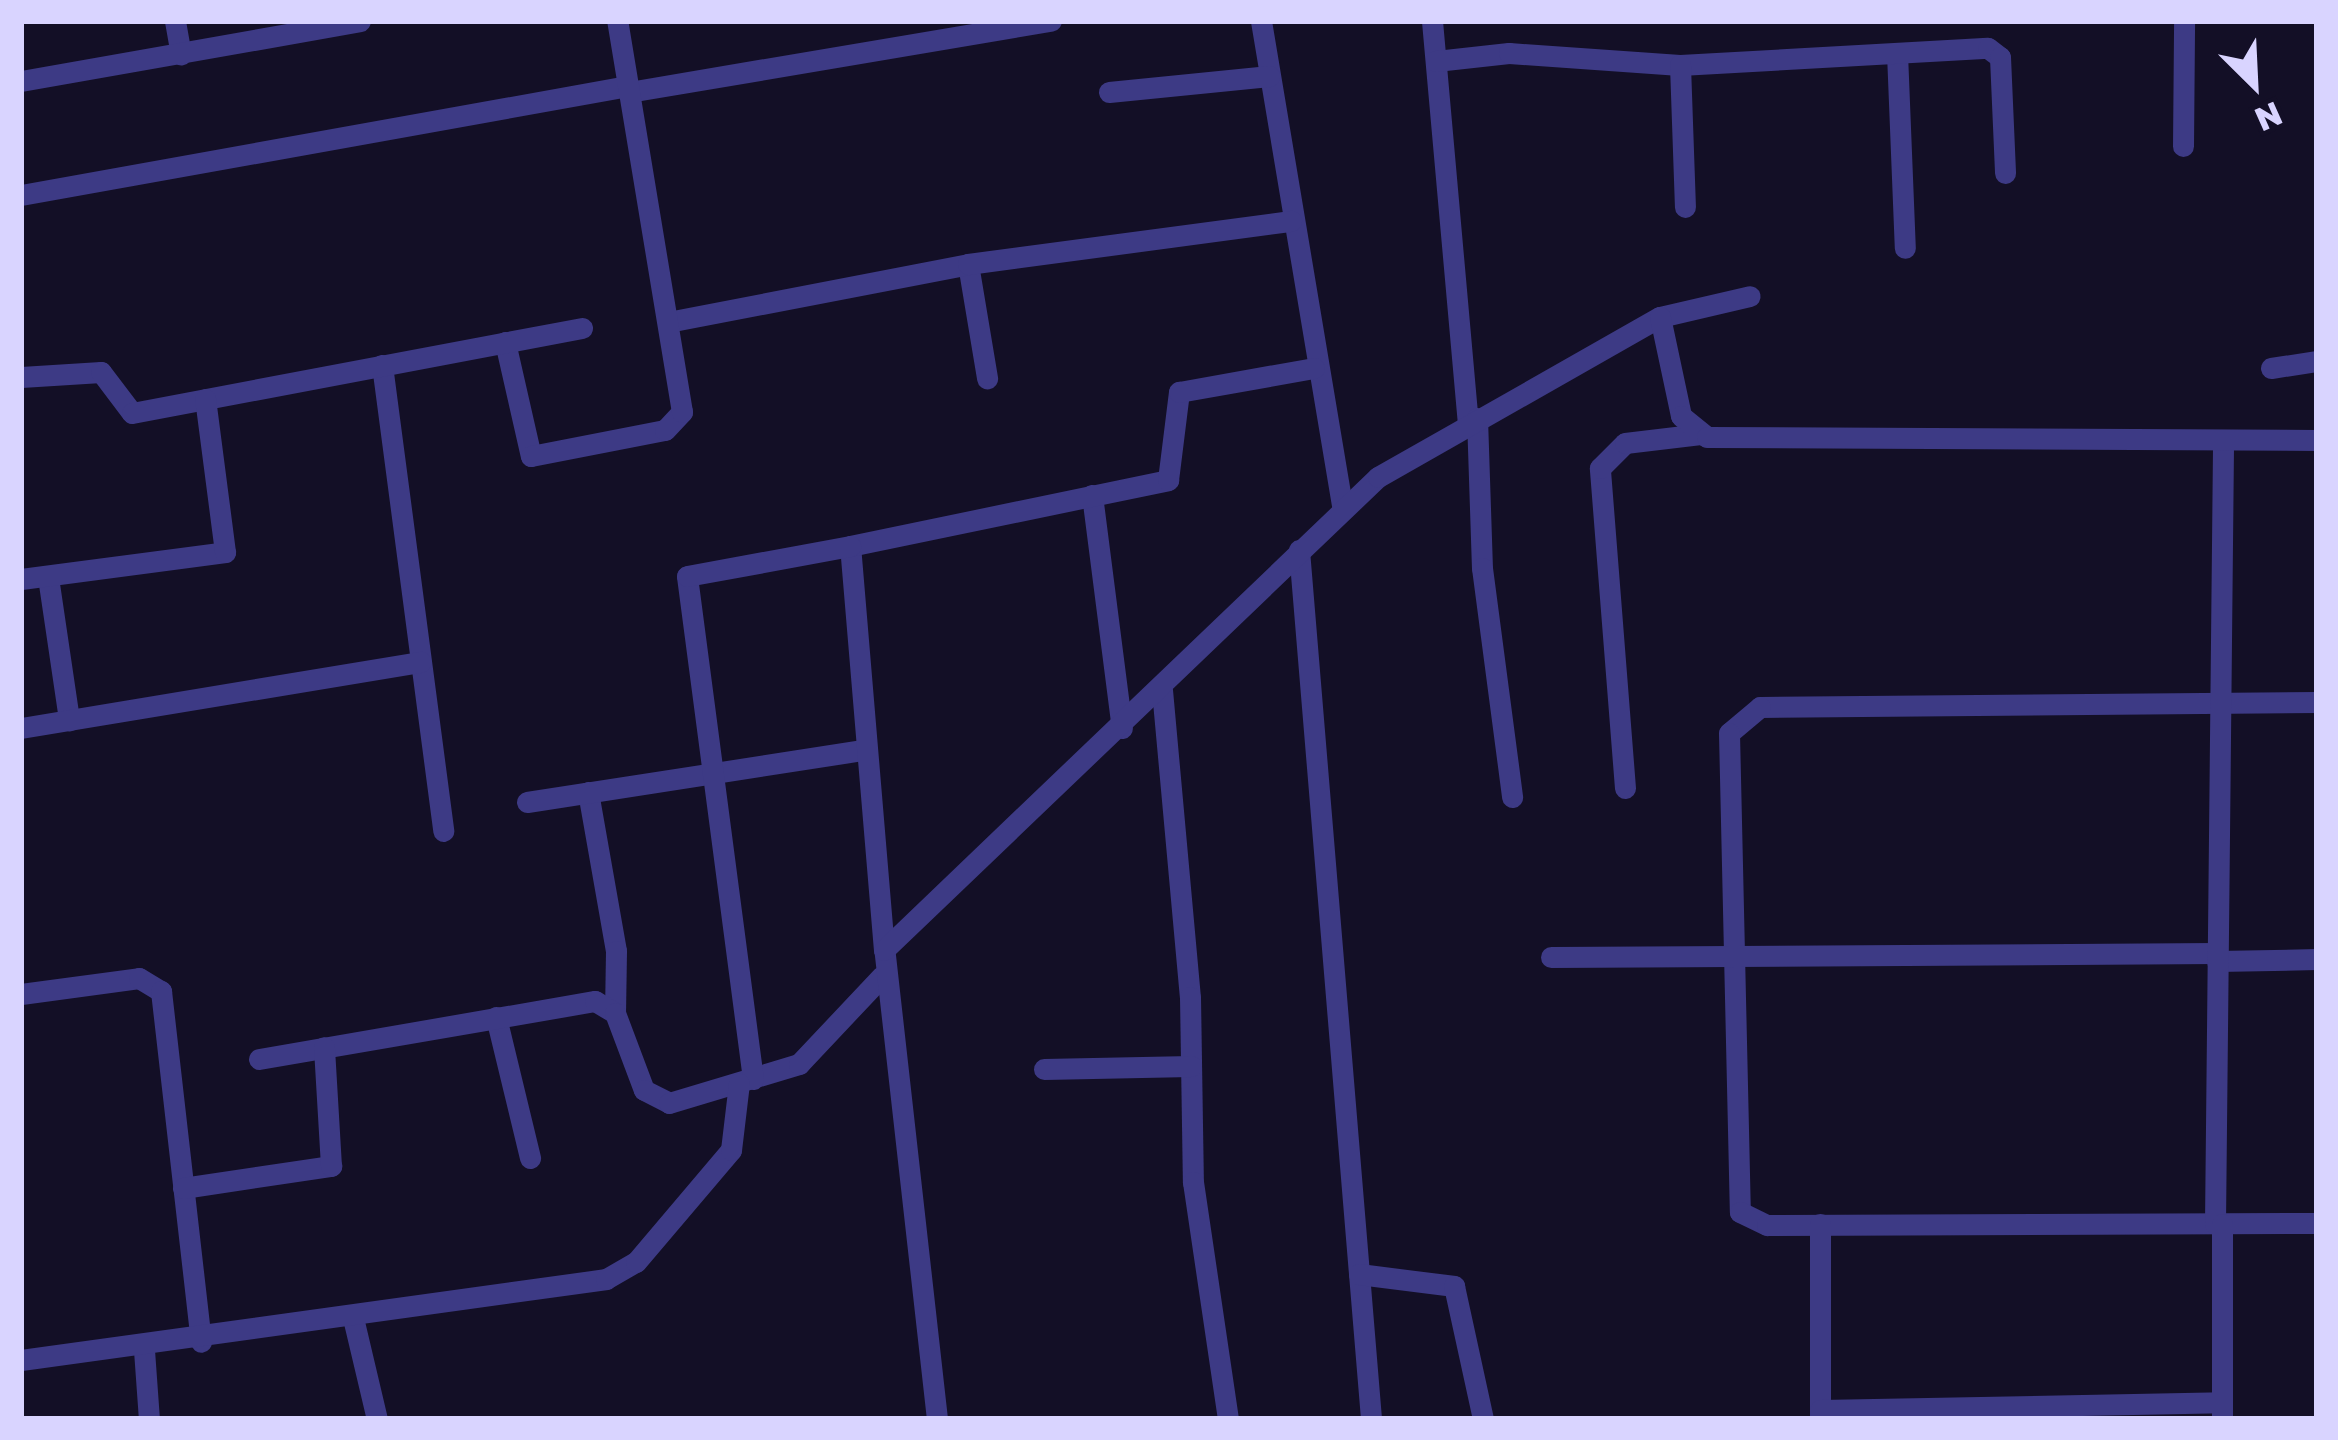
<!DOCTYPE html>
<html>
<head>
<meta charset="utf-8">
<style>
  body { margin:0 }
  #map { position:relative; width:2338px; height:1440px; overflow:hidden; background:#130f26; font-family:"Golos Text",sans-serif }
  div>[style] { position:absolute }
  .minor>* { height:21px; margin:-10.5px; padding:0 10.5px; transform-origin:10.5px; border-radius:10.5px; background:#3d3a85 }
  span { translate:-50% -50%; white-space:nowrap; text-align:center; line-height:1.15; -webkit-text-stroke:9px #130f26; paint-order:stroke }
  .frame { position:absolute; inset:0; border:24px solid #d9d4ff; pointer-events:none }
  .north { position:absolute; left:2194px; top:24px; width:120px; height:120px; -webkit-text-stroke:9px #130f26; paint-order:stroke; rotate:156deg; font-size:33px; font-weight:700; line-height:48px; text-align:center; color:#d9d4ff }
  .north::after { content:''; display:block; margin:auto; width:42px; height:54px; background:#d9d4ff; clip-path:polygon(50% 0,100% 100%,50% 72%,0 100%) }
</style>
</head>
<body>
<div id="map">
  <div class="minor">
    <div style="left:175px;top:21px;width:34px;rotate:80deg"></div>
    <div style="left:1261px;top:21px;width:492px;rotate:80.5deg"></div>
    <div style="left:1432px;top:21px;width:404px;rotate:84.9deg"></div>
    <div style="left:1897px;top:53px;width:195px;rotate:87.7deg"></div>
    <div style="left:1436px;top:61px;width:73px;rotate:-6.3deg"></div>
    <div style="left:1509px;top:53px;width:171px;rotate:4deg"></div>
    <div style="left:1680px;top:65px;width:308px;rotate:-3.2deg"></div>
    <div style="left:1988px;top:48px;width:15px;rotate:37deg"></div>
    <div style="left:2000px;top:57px;width:116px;rotate:87.5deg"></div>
    <div style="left:1680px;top:65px;width:142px;rotate:88deg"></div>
    <div style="left:21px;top:81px;width:344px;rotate:-10deg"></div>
    <div style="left:629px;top:92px;width:428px;rotate:-9.6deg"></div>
    <div style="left:1109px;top:92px;width:161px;rotate:-5.7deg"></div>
    <div style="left:2183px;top:146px;width:125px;rotate:-89.5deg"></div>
    <div style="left:21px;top:195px;width:617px;rotate:-10.18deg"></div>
    <div style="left:968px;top:264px;width:116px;rotate:80.5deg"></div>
    <div style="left:1660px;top:317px;width:92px;rotate:-13.1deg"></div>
    <div style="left:668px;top:322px;width:306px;rotate:-10.9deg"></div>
    <div style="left:968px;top:264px;width:326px;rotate:-7.6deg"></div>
    <div style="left:505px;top:342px;width:117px;rotate:77.2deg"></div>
    <div style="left:531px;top:456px;width:136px;rotate:-11deg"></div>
    <div style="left:665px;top:430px;width:25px;rotate:-47deg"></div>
    <div style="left:682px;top:412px;width:396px;rotate:-99.4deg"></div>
    <div style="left:382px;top:365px;width:470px;rotate:82.5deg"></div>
    <div style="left:2271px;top:368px;width:47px;rotate:-8.7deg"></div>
    <div style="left:21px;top:377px;width:80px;rotate:-3.6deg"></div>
    <div style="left:101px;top:372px;width:51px;rotate:52.9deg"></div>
    <div style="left:132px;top:413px;width:458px;rotate:-10.7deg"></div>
    <div style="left:1477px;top:418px;width:150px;rotate:88.1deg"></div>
    <div style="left:1482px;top:568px;width:231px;rotate:82.5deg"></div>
    <div style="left:1092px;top:495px;width:235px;rotate:82.7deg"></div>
    <div style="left:1299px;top:550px;width:872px;rotate:85.26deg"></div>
    <div style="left:48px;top:577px;width:145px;rotate:81.6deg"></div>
    <div style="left:21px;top:579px;width:206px;rotate:-7.5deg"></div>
    <div style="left:225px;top:552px;width:154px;rotate:-97.4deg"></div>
    <div style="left:1162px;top:690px;width:308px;rotate:84.8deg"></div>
    <div style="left:1190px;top:997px;width:185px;rotate:89.1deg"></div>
    <div style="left:1193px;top:1182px;width:240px;rotate:81.6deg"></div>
    <div style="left:2317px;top:702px;width:557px;rotate:179.49deg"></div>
    <div style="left:1760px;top:707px;width:40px;rotate:140deg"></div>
    <div style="left:1729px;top:733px;width:479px;rotate:88.7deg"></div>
    <div style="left:1740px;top:1212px;width:30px;rotate:26deg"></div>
    <div style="left:1767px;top:1225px;width:550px;rotate:-0.21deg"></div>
    <div style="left:21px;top:728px;width:405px;rotate:-9.4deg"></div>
    <div style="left:1625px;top:788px;width:321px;rotate:-94.5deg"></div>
    <div style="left:1600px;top:468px;width:35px;rotate:-45deg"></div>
    <div style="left:1625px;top:443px;width:76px;rotate:-6.8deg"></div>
    <div style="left:588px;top:792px;width:161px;rotate:80deg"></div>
    <div style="left:616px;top:951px;width:62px;rotate:90.9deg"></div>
    <div style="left:527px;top:802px;width:340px;rotate:-8.8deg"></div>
    <div style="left:884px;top:950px;width:405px;rotate:-94.8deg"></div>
    <div style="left:850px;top:546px;width:325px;rotate:-11.7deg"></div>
    <div style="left:1168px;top:480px;width:89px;rotate:-82.9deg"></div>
    <div style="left:1179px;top:392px;width:137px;rotate:-10.1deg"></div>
    <div style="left:1551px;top:957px;width:666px;rotate:-0.34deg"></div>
    <div style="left:2217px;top:961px;width:100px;rotate:-1.1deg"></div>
    <div style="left:21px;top:994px;width:119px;rotate:-7.7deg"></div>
    <div style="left:139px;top:978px;width:26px;rotate:31deg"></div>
    <div style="left:161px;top:991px;width:353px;rotate:83.5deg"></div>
    <div style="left:496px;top:1017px;width:145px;rotate:76.4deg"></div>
    <div style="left:259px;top:1059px;width:341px;rotate:-9.8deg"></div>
    <div style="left:595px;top:1001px;width:23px;rotate:31deg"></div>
    <div style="left:615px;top:1013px;width:82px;rotate:69.4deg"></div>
    <div style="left:644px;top:1090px;width:28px;rotate:27deg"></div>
    <div style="left:669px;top:1103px;width:136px;rotate:-16.7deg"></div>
    <div style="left:799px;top:1064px;width:121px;rotate:-46.7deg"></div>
    <div style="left:1044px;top:1069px;width:147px;rotate:-1.2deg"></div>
    <div style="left:753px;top:1079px;width:507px;rotate:-97.48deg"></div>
    <div style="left:687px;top:576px;width:166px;rotate:-10.4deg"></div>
    <div style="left:183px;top:1188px;width:150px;rotate:-8.5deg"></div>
    <div style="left:331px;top:1166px;width:119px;rotate:-93.4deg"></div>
    <div style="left:1820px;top:1224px;width:195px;rotate:90deg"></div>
    <div style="left:2215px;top:1224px;width:781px;rotate:-89.41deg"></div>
    <div style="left:1359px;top:1274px;width:96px;rotate:7.2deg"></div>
    <div style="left:1454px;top:1286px;width:136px;rotate:77.7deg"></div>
    <div style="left:354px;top:1322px;width:100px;rotate:76.7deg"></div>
    <div style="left:144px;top:1350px;width:69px;rotate:85.9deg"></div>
    <div style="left:21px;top:1360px;width:591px;rotate:-7.88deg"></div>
    <div style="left:606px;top:1279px;width:34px;rotate:-30deg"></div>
    <div style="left:636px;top:1262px;width:147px;rotate:-49.7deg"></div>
    <div style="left:731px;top:1150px;width:67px;rotate:-83.2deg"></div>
    <div style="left:1820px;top:1410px;width:402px;rotate:-1.1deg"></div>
    <div style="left:937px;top:1419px;width:472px;rotate:-96.4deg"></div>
    <div style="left:884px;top:950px;width:684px;rotate:-43.76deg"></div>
    <div style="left:1378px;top:477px;width:324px;rotate:-29.6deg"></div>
    <div style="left:1660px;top:317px;width:101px;rotate:78deg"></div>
    <div style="left:1681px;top:416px;width:33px;rotate:39deg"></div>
    <div style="left:1707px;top:437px;width:610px;rotate:0.28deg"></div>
    <div style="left:2222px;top:1419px;width:195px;rotate:-90deg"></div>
  </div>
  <div class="frame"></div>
  <div class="north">N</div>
</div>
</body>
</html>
